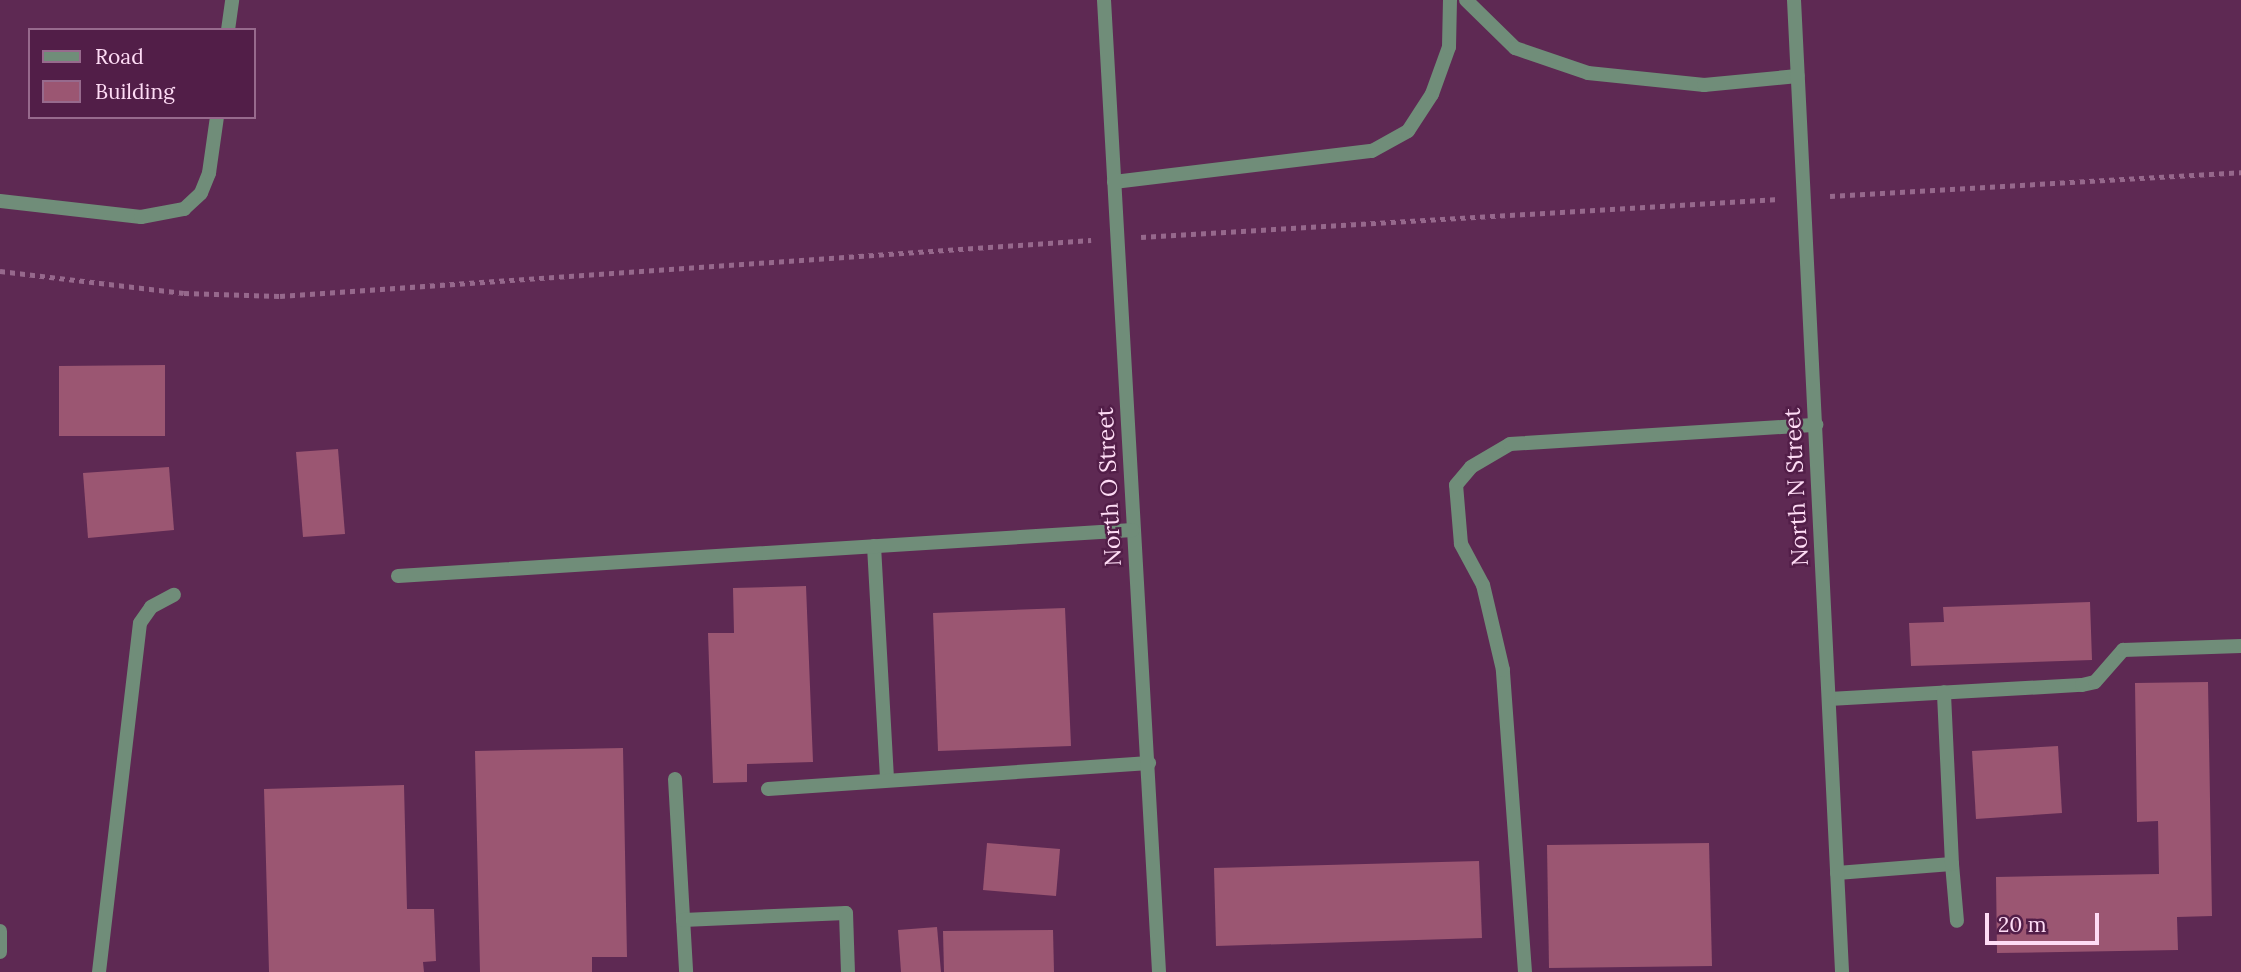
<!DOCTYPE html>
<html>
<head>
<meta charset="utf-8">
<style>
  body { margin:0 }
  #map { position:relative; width:2241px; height:972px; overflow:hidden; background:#5e2953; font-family:Lora,serif }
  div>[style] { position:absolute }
  .building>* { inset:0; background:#9b5672 }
  .path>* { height:4.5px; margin-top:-2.25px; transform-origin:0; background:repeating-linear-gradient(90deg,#96688c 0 5px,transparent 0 10px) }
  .service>* { height:14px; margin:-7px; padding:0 7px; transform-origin:7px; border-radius:7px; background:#708d79 }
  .minor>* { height:14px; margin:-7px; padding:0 7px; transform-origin:7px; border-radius:7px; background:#708d79 }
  span { translate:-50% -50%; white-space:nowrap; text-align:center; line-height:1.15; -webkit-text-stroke:5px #521e48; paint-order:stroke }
  .street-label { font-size:23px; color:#fedcf5 }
  .legend { position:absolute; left:28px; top:28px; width:228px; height:91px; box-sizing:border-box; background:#521e48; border:2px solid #976a8d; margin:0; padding:9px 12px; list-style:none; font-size:21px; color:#fedcf5 }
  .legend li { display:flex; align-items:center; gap:14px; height:35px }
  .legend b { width:35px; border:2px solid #976a8d }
  .scale { position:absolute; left:1985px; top:913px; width:114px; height:32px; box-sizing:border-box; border:4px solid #fedcf5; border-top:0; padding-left:9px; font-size:21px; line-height:24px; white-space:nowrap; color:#fedcf5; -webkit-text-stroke:5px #521e48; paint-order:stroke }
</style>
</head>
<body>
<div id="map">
  <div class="building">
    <div style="clip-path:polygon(165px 365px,165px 436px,59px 436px,59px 366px)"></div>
    <div style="clip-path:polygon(338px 449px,345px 534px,303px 537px,296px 452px)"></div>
    <div style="clip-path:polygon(169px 467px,174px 530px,88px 538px,83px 473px)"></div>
    <div style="clip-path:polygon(806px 586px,813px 762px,747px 764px,747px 782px,713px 783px,708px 633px,734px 633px,733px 588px)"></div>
    <div style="clip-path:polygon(2090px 602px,2092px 660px,1911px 666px,1909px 623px,1944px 622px,1943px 607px)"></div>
    <div style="clip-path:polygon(1065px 608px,1071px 746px,938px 751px,933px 613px)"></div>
    <div style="clip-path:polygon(2208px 682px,2212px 916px,2177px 917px,2178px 950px,1997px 953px,1996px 877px,2159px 874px,2158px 821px,2137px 822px,2135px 683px)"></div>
    <div style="clip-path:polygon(2058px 746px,2062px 813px,1976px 819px,1972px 751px)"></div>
    <div style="clip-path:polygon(623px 748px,627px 957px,592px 957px,592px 972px,480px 972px,475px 751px)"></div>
    <div style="clip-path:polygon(404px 785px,407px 909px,434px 909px,436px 961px,423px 962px,424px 972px,269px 972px,264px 789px)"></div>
    <div style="clip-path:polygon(987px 843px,1060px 849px,1056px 896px,983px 890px)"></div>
    <div style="clip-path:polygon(1709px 843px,1712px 966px,1549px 968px,1547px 845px)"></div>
    <div style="clip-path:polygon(1479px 861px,1482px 938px,1216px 946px,1214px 868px)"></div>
    <div style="clip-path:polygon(937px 927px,941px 972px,901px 972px,898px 930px)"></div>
    <div style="clip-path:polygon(1053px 930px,1054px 972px,944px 972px,943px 931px)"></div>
  </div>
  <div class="path">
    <div style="left:1830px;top:196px;width:412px;rotate:-3.3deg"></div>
    <div style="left:1141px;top:237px;width:639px;rotate:-3.41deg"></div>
    <div style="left:0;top:271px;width:185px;rotate:6.8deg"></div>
    <div style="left:184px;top:293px;width:96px;rotate:1.8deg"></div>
    <div style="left:280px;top:296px;width:813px;rotate:-3.95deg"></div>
  </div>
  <div class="service">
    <div style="left:1466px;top:0;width:69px;rotate:44.4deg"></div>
    <div style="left:1515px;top:48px;width:77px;rotate:18.9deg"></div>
    <div style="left:1588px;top:73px;width:117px;rotate:5.9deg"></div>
    <div style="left:1704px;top:85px;width:94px;rotate:-5.5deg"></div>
    <div style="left:1114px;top:182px;width:260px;rotate:-6.9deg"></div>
    <div style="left:1372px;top:151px;width:41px;rotate:-29.1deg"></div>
    <div style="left:1408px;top:131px;width:44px;rotate:-57deg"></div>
    <div style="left:1432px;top:94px;width:50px;rotate:-70.1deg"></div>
    <div style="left:1449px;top:47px;width:47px;rotate:-88.8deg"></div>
    <div style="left:874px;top:546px;width:234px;rotate:86.8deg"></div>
    <div style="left:1829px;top:699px;width:253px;rotate:-3.2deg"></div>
    <div style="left:2082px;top:685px;width:13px;rotate:-13deg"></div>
    <div style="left:2095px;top:682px;width:43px;rotate:-48.8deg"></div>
    <div style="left:2123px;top:650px;width:118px;rotate:-1.9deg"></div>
    <div style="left:675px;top:779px;width:193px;rotate:86.7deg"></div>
    <div style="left:768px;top:789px;width:382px;rotate:-3.9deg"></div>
    <div style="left:1952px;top:864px;width:57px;rotate:85deg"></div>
    <div style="left:1837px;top:873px;width:115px;rotate:-4.5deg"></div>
    <div style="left:1952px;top:864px;width:172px;rotate:-92.7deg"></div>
    <div style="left:683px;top:920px;width:163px;rotate:-2.5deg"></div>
    <div style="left:846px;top:913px;width:59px;rotate:88.1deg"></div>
    <div style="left:0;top:931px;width:21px;rotate:90deg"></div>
    <div style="left:1525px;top:972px;width:303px;rotate:-94.2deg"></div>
    <div style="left:1503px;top:670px;width:87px;rotate:-103.2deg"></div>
    <div style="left:1483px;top:585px;width:47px;rotate:-118.2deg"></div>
    <div style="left:1461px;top:544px;width:59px;rotate:-94.8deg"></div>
    <div style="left:1456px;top:485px;width:23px;rotate:-50deg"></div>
    <div style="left:1471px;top:467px;width:45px;rotate:-30.5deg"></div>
    <div style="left:1510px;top:444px;width:307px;rotate:-3.6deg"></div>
  </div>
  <div class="minor">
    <div style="left:1104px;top:0;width:974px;rotate:86.76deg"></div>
    <div style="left:1794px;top:0;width:973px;rotate:87.17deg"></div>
    <div style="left:228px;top:30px;width:30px;rotate:-82deg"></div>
    <div style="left:0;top:201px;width:142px;rotate:6.5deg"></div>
    <div style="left:141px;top:217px;width:44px;rotate:-10.5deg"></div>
    <div style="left:184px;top:209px;width:23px;rotate:-43deg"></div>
    <div style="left:201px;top:193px;width:22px;rotate:-68deg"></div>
    <div style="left:209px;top:173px;width:57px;rotate:-81.9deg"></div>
    <div style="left:398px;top:576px;width:736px;rotate:-3.58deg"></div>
    <div style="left:99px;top:972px;width:351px;rotate:-83.3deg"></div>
    <div style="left:140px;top:623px;width:19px;rotate:-55deg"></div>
    <div style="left:151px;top:607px;width:26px;rotate:-28deg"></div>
  </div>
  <div class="street-label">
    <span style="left:1109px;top:487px;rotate:-93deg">North O Street</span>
    <span style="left:1796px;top:487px;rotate:-93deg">North N Street</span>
  </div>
  <ul class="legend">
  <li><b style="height:9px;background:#708d79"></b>Road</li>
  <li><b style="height:19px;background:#9b5672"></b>Building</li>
  </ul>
  <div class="scale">20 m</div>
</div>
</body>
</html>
